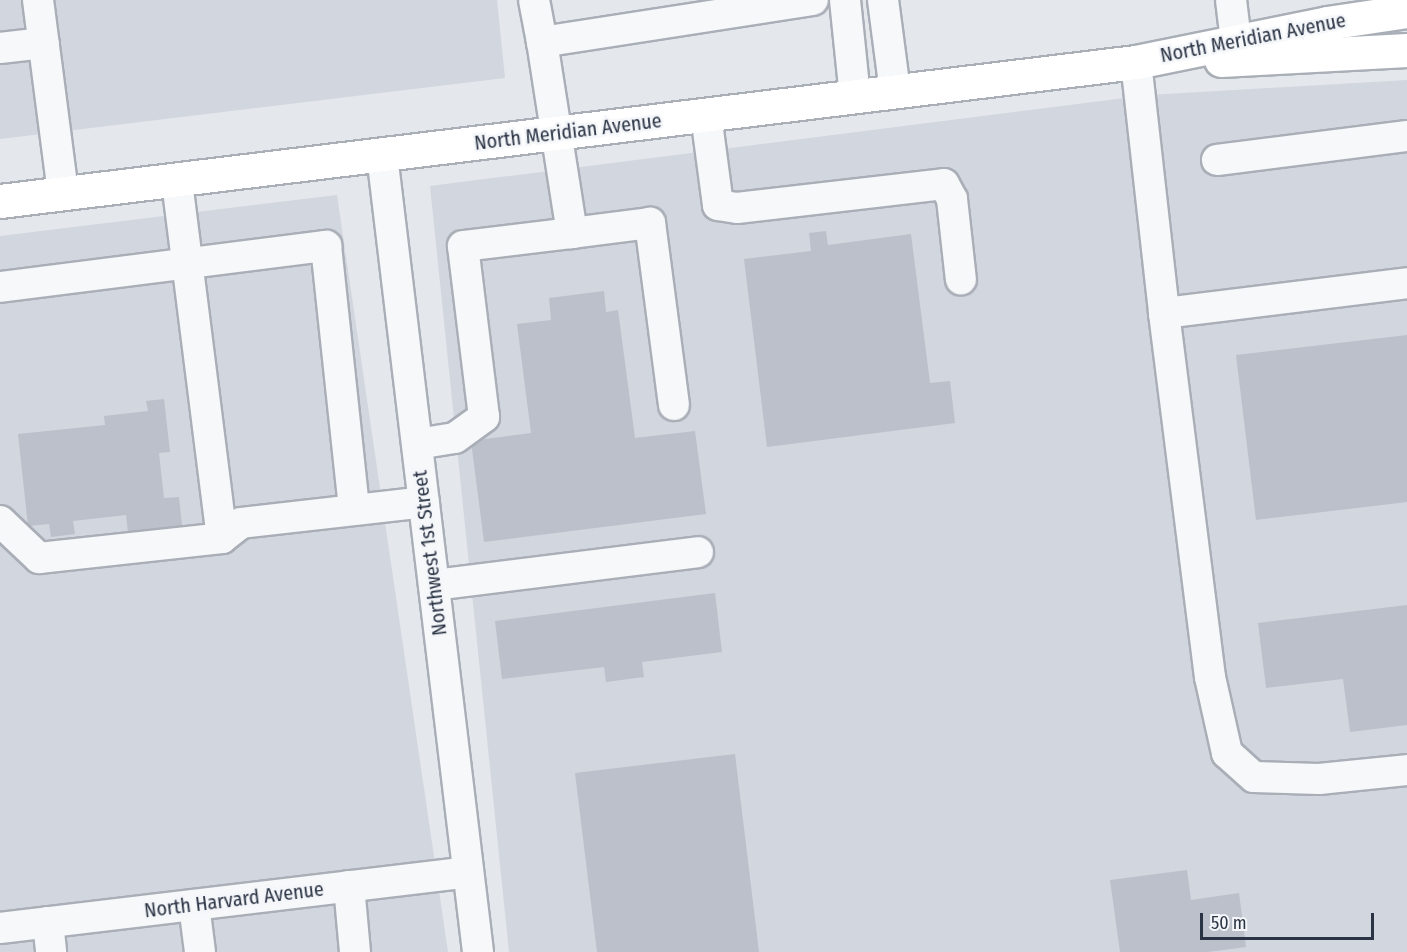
<!DOCTYPE html>
<html>
<head>
<meta charset="utf-8">
<style>
  body { margin:0 }
  #map { position:relative; width:1407px; height:952px; overflow:hidden; background:#e4e7ec; font-family:"Fira Sans Condensed",sans-serif }
  div>[style] { position:absolute }
  .built>* { inset:0; background:#d2d6de }
  .building>* { inset:0; background:#bbc0ca }
  .roads { filter:drop-shadow(2px 0 #a9aeb7) drop-shadow(-2px 0 #a9aeb7) drop-shadow(0 2px #a9aeb7) drop-shadow(0 -2px #a9aeb7) }
  .minor>* { height:30px; margin:-15px; padding:0 15px; transform-origin:15px; border-radius:15px; background:#f7f8fa }
  .major>* { height:33px; margin:-16.5px; padding:0 16.5px; transform-origin:16.5px; border-radius:16.5px; background:#fff }
  span { translate:-50% -50%; white-space:nowrap; text-align:center; line-height:1.15; -webkit-text-stroke:5px #f4f6f9; paint-order:stroke }
  .street-label { font-size:20px; color:#2b3445 }
  .scale { position:absolute; left:1200px; top:913px; width:174px; height:27px; box-sizing:border-box; border:3px solid #2b3445; border-top:0; padding-left:8px; font-size:18px; line-height:21px; white-space:nowrap; color:#2b3445; -webkit-text-stroke:4px #f4f6f9; paint-order:stroke }
</style>
</head>
<body>
<div id="map">
  <div class="built">
    <div style="clip-path:polygon(0 0,497px 0,505px 78px,0 139px)"></div>
    <div style="clip-path:polygon(1407px 80px,1407px 952px,509px 952px,430px 186px,1149px 95px)"></div>
    <div style="clip-path:polygon(337px 195px,448px 952px,0 952px,0 236px)"></div>
  </div>
  <div class="building">
    <div style="clip-path:polygon(826px 231px,828px 245px,911px 234px,930px 383px,950px 381px,955px 423px,767px 447px,744px 259px,811px 251px,809px 233px)"></div>
    <div style="clip-path:polygon(604px 291px,606px 312px,618px 310px,635px 438px,695px 431px,706px 514px,484px 542px,471px 441px,531px 433px,517px 324px,551px 320px,549px 298px)"></div>
    <div style="clip-path:polygon(1407px 335px,1407px 502px,1256px 520px,1236px 355px)"></div>
    <div style="clip-path:polygon(164px 399px,170px 452px,159px 453px,164px 498px,179px 497px,183px 535px,129px 541px,126px 515px,73px 521px,75px 534px,51px 537px,49px 524px,28px 526px,18px 434px,105px 425px,104px 416px,148px 411px,146px 401px)"></div>
    <div style="clip-path:polygon(715px 593px,722px 652px,642px 662px,644px 677px,606px 682px,604px 667px,502px 679px,495px 621px)"></div>
    <div style="clip-path:polygon(1407px 605px,1407px 725px,1350px 732px,1343px 679px,1266px 688px,1258px 623px)"></div>
    <div style="clip-path:polygon(735px 754px,759px 952px,597px 952px,575px 773px)"></div>
    <div style="clip-path:polygon(1187px 870px,1191px 900px,1239px 893px,1246px 947px,1208px 952px,1120px 952px,1110px 880px)"></div>
  </div>
  <div class="roads">
    <div class="minor">
      <div style="left:38px;top:0;width:195px;rotate:82.6deg"></div>
      <div style="left:534px;top:0;width:43px;rotate:79.2deg"></div>
      <div style="left:845px;top:0;width:97px;rotate:84.1deg"></div>
      <div style="left:883px;top:0;width:92px;rotate:82.5deg"></div>
      <div style="left:1231px;top:0;width:41px;rotate:83deg"></div>
      <div style="left:0;top:48px;width:44px;rotate:-6.5deg"></div>
      <div style="left:1136px;top:62px;width:253px;rotate:83.6deg"></div>
      <div style="left:1164px;top:313px;width:245px;rotate:-7deg"></div>
      <div style="left:706px;top:115px;width:91px;rotate:82.4deg"></div>
      <div style="left:718px;top:205px;width:19px;rotate:9deg"></div>
      <div style="left:737px;top:208px;width:208px;rotate:-6.6deg"></div>
      <div style="left:944px;top:184px;width:17px;rotate:62deg"></div>
      <div style="left:952px;top:199px;width:81px;rotate:83.7deg"></div>
      <div style="left:382px;top:155px;width:803px;rotate:83.13deg"></div>
      <div style="left:1217px;top:160px;width:192px;rotate:-7.2deg"></div>
      <div style="left:0;top:287px;width:329px;rotate:-7.2deg"></div>
      <div style="left:326px;top:246px;width:265px;rotate:83.9deg"></div>
      <div style="left:1164px;top:313px;width:367px;rotate:82.8deg"></div>
      <div style="left:1210px;top:677px;width:78px;rotate:77.4deg"></div>
      <div style="left:1227px;top:753px;width:36px;rotate:42deg"></div>
      <div style="left:1254px;top:777px;width:65px;rotate:1.8deg"></div>
      <div style="left:1319px;top:779px;width:88px;rotate:-5.8deg"></div>
      <div style="left:674px;top:405px;width:184px;rotate:-97.5deg"></div>
      <div style="left:650px;top:223px;width:79px;rotate:172.7deg"></div>
      <div style="left:572px;top:233px;width:193px;rotate:-98.9deg"></div>
      <div style="left:542px;top:42px;width:274px;rotate:-8.8deg"></div>
      <div style="left:417px;top:444px;width:38px;rotate:-9deg"></div>
      <div style="left:455px;top:438px;width:36px;rotate:-36deg"></div>
      <div style="left:484px;top:417px;width:172px;rotate:-97deg"></div>
      <div style="left:463px;top:246px;width:110px;rotate:-6.8deg"></div>
      <div style="left:0;top:521px;width:54px;rotate:43.5deg"></div>
      <div style="left:39px;top:558px;width:184px;rotate:-6.2deg"></div>
      <div style="left:222px;top:538px;width:361px;rotate:-97.2deg"></div>
      <div style="left:222px;top:538px;width:24px;rotate:-38deg"></div>
      <div style="left:241px;top:523px;width:184px;rotate:-6.5deg"></div>
      <div style="left:434px;top:585px;width:266px;rotate:-7.1deg"></div>
      <div style="left:349px;top:886px;width:66px;rotate:84.8deg"></div>
      <div style="left:194px;top:905px;width:47px;rotate:82.7deg"></div>
      <div style="left:48px;top:922px;width:30px;rotate:84deg"></div>
      <div style="left:0;top:928px;width:471px;rotate:-6.8deg"></div>
    </div>
    <div class="major">
      <div style="left:1221px;top:60px;width:186px;rotate:-3.1deg"></div>
      <div style="left:0;top:201px;width:1144px;rotate:-6.98deg"></div>
      <div style="left:1136px;top:62px;width:195px;rotate:-11.5deg"></div>
      <div style="left:1327px;top:23px;width:81px;rotate:-8.5deg"></div>
    </div>
  </div>
  <div class="street-label">
    <span style="left:1253px;top:38px;rotate:-11deg">North Meridian Avenue</span>
    <span style="left:568px;top:132px;rotate:-7deg">North Meridian Avenue</span>
    <span style="left:430px;top:553px;rotate:-97deg">Northwest 1st Street</span>
    <span style="left:234px;top:900px;rotate:-7deg">North Harvard Avenue</span>
  </div>
  <div class="scale">50 m</div>
</div>
</body>
</html>
